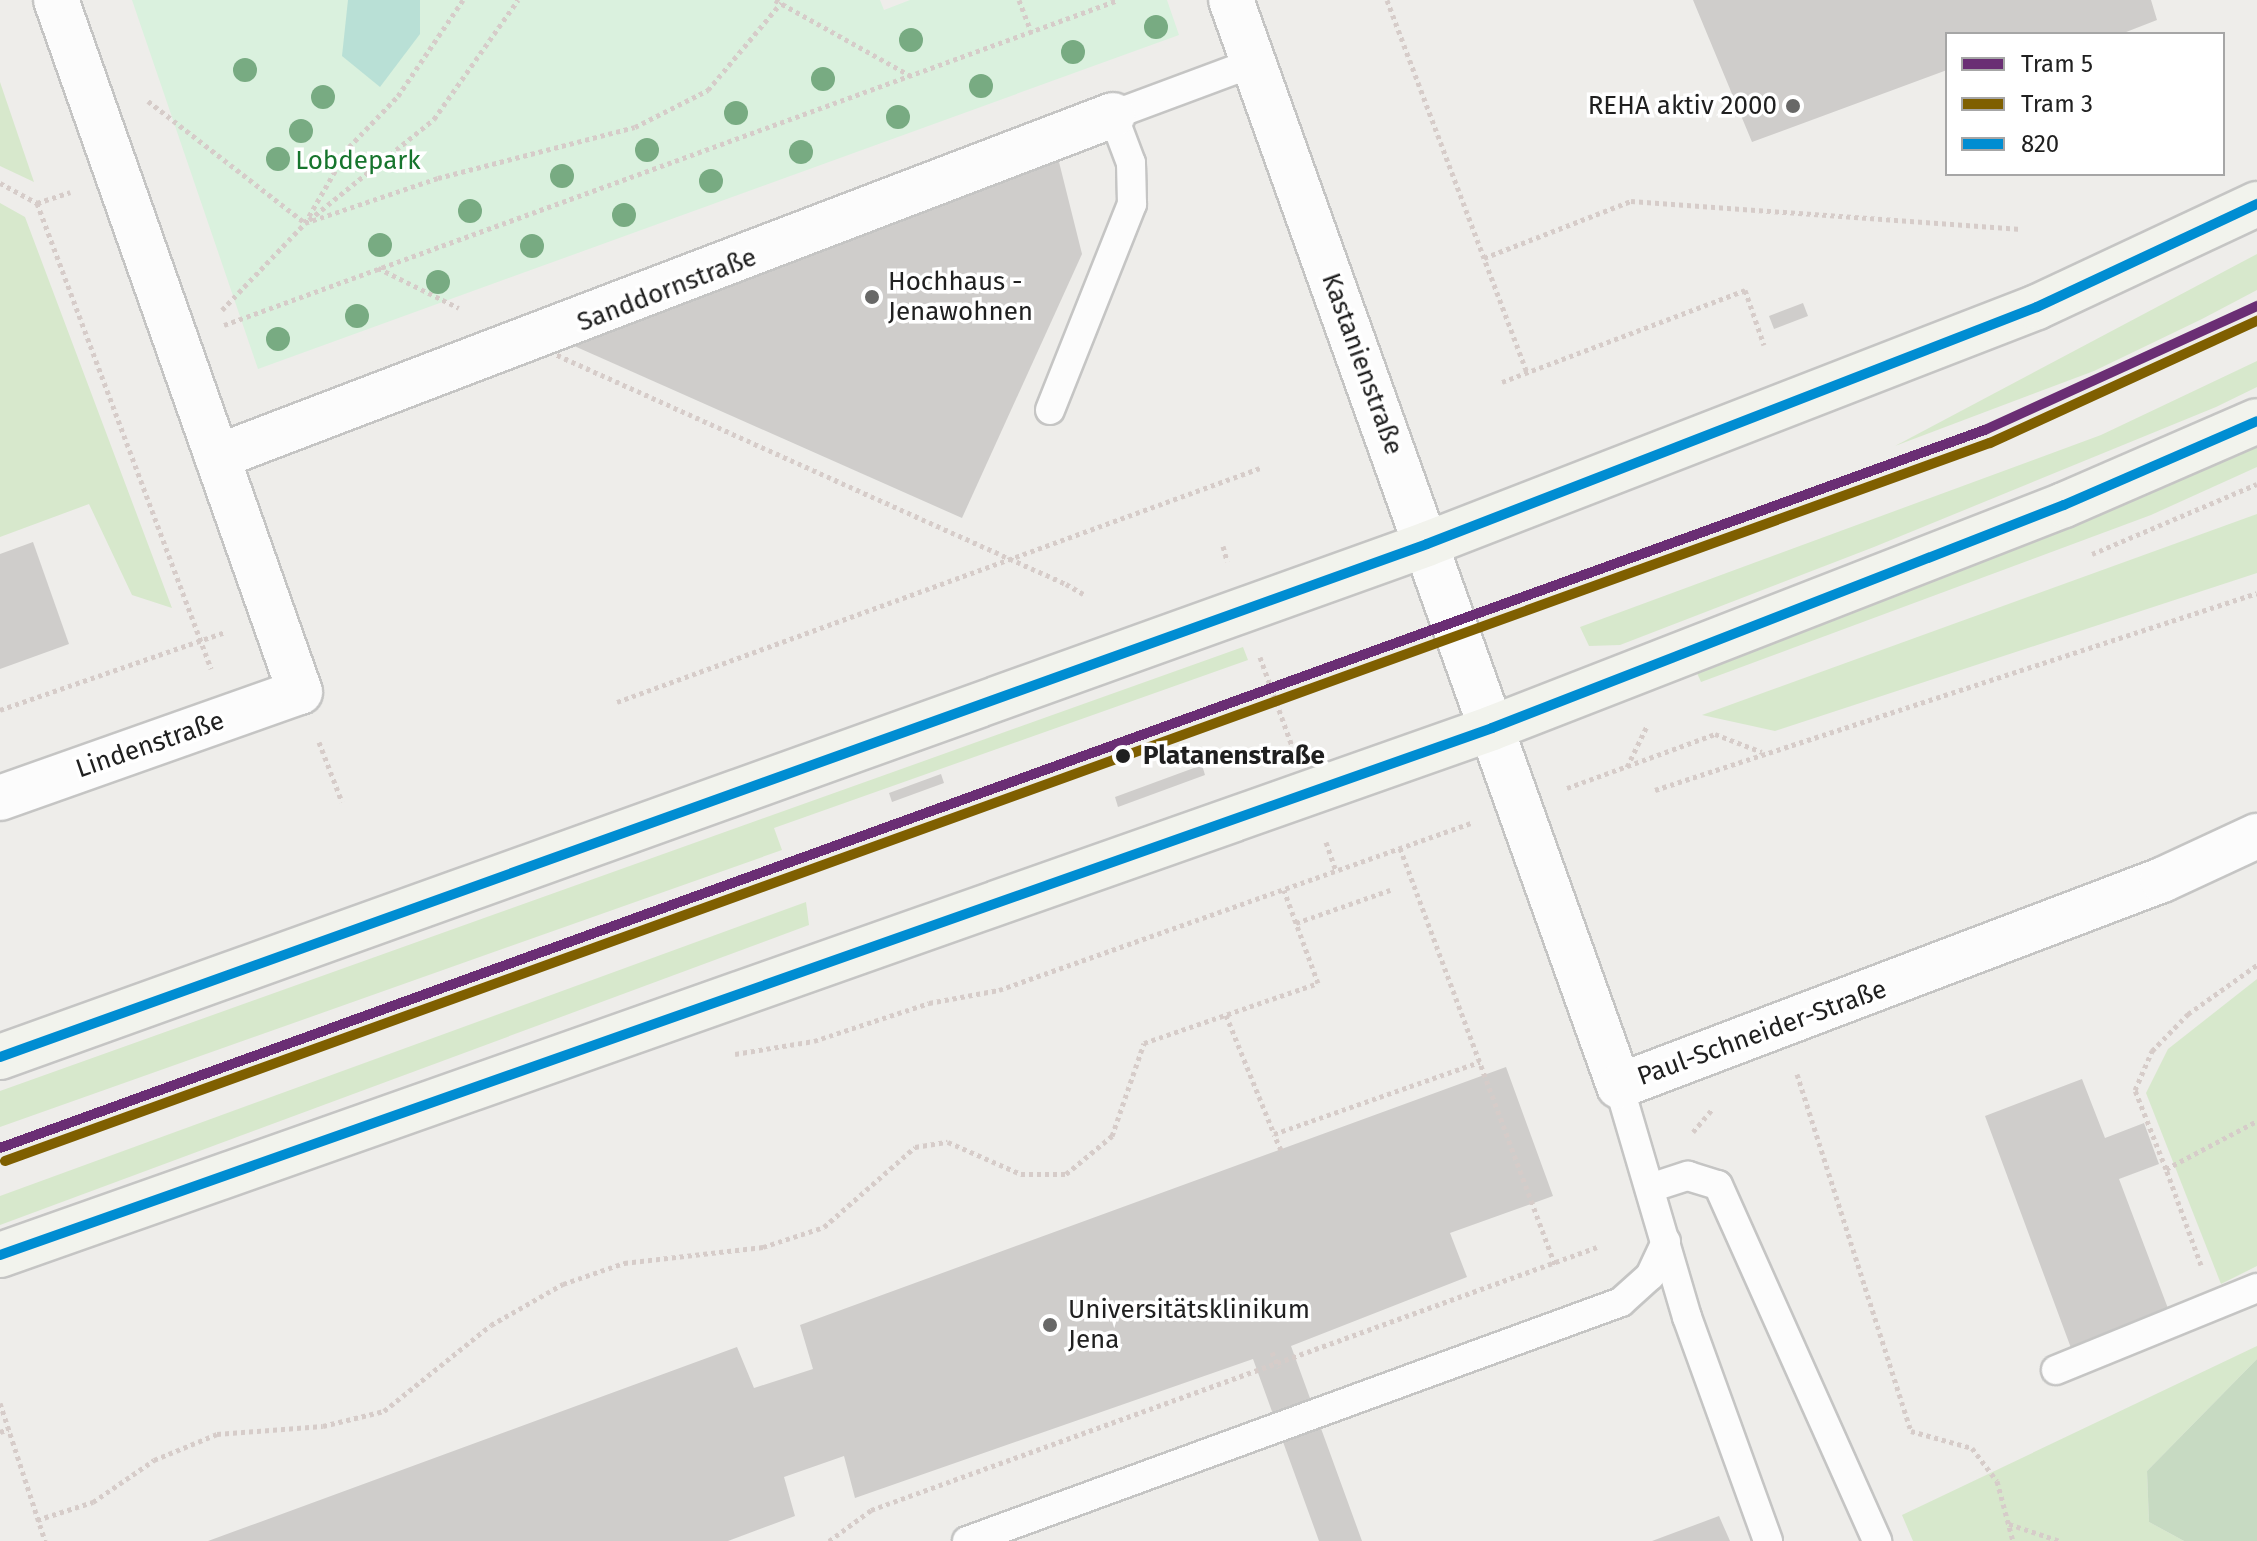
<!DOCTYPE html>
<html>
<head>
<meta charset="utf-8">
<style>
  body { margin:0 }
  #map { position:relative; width:2257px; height:1541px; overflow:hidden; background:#eeedea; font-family:"Fira Sans",sans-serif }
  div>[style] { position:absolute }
  .grass>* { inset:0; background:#d7e8cc }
  .forest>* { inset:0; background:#c7dac2 }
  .park>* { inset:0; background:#daf1de }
  .pitch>* { inset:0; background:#b9e0d6 }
  .building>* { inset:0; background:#cfcdcb }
  .path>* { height:5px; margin-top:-2.5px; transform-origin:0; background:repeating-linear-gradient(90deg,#d6ccc9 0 4px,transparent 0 8px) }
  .roads { filter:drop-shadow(2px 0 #c5c5c4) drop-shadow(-2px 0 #c5c5c4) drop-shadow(0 2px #c5c5c4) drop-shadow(0 -2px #c5c5c4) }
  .service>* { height:28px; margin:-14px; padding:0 14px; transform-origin:14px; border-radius:14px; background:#fcfcfc }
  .minor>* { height:44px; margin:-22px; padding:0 22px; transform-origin:22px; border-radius:22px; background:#fcfcfc }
  .secondary>* { height:44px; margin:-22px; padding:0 22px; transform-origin:22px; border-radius:22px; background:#f2f3ed }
  .path-bridge>* { height:5px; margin-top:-2.5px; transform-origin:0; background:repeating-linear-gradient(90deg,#d6ccc9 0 4px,transparent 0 8px) }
  .bus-1>* { height:10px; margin:-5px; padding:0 5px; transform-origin:5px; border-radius:5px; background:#008dd2 }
  .tram-1>* { height:10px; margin:-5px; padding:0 5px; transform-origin:5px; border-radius:5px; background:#6a2e74 }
  .tram-2>* { height:10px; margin:-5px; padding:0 5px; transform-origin:5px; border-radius:5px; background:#7f5f00 }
  .trees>* { width:24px; height:24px; margin:-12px; border-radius:50%; background:#78ab82 }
  .dots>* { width:22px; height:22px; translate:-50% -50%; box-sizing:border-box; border:4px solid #fff; border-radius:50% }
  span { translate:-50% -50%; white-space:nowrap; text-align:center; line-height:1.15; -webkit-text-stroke:7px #fff; paint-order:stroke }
  .poi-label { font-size:26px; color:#202020 }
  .right { translate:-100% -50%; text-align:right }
  .left { translate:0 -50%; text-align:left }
  .park-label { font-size:26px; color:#17752d }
  .street-label { font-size:26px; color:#202020 }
  .stop-label { font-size:26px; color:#202020; font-weight:700 }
  .legend { position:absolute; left:1945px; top:32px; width:280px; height:144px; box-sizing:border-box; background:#fff; border:2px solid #a6a6a6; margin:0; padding:10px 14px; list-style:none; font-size:24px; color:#202020 }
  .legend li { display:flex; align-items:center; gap:16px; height:40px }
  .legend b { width:40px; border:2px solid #a6a6a6 }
</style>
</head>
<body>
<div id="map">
  <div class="grass">
    <div style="clip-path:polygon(0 82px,34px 182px,0 166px)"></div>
    <div style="clip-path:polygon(0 203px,25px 217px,172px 608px,132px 595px,89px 504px,0 537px)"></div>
    <div style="clip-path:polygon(2257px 254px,2257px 290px,2202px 319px,2094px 371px,1895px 446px)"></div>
    <div style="clip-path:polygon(2257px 361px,2257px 387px,2216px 407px,1874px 547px,1620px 645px,1589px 646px,1580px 627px,2101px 435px)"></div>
    <div style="clip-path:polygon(2257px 447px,2257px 467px,2151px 515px,1701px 682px,1697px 673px)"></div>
    <div style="clip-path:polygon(2257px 514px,2257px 573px,1775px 731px,1702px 715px)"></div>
    <div style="clip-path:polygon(1243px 647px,1248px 660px,774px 828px,782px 850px,0 1127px,0 1091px)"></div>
    <div style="clip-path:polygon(806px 902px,809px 925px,0 1225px,0 1196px)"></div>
    <div style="clip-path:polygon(2257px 979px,2257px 1266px,2221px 1284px,2146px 1093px,2168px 1049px)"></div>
    <div style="clip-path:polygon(2257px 1346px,2257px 1359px,2147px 1471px,2149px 1522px,2184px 1541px,1913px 1541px,1902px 1515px)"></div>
  </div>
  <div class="forest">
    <div style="clip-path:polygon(2257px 1359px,2257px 1541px,2184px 1541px,2149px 1522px,2147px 1471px)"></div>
  </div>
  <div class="park">
    <div style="clip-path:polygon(132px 0,880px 0,884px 10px,910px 0,1167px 0,1179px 35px,258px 369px)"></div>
  </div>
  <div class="pitch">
    <div style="clip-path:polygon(348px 0,420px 0,420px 34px,380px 87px,342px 56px)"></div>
  </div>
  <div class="building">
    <div style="clip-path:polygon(1693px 0,2151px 0,2157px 20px,2121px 34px,1947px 34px,1947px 70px,1752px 142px)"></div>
    <div style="clip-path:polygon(1055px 146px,1082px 254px,962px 518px,563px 341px)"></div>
    <div style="clip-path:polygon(1803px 303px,1808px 316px,1774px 329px,1769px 316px)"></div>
    <div style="clip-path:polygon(33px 542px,69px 644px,0 669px,0 554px)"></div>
    <div style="clip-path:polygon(1202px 765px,1205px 775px,1118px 807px,1115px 797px)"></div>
    <div style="clip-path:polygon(941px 774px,944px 783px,892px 802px,889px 793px)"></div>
    <div style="clip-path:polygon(1506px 1067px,1553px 1196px,1450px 1233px,1467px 1277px,1291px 1346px,1362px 1541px,1319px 1541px,1253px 1359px,855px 1498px,844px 1456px,784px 1477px,795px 1516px,728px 1541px,208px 1541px,737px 1347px,754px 1388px,813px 1369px,800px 1325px)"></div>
    <div style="clip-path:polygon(2082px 1079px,2105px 1138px,2144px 1123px,2159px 1164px,2119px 1179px,2169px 1311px,2071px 1348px,1985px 1116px)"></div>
    <div style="clip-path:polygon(1719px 1516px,1730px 1541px,1652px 1541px)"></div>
  </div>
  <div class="path">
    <div style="left:775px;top:0;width:154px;rotate:29.2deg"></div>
    <div style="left:1019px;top:0;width:34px;rotate:69deg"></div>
    <div style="left:1387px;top:0;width:398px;rotate:69.4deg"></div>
    <div style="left:148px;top:101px;width:199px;rotate:37.8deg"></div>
    <div style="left:0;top:183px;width:42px;rotate:28.4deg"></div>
    <div style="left:37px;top:203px;width:497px;rotate:69.5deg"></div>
    <div style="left:37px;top:203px;width:35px;rotate:-18deg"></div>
    <div style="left:309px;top:220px;width:161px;rotate:-38.9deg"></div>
    <div style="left:434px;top:119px;width:146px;rotate:-54.8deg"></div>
    <div style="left:305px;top:223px;width:140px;rotate:-18.7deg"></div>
    <div style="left:438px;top:178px;width:203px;rotate:-14.5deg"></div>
    <div style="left:635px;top:127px;width:82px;rotate:-26.9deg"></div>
    <div style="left:708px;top:90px;width:114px;rotate:-50deg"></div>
    <div style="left:1484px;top:258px;width:158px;rotate:-21.2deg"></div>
    <div style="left:1631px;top:201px;width:391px;rotate:4.1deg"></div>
    <div style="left:378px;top:268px;width:90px;rotate:26.3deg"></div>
    <div style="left:222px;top:310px;width:120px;rotate:-46.3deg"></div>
    <div style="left:305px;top:223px;width:88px;rotate:-59.9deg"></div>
    <div style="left:349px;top:147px;width:71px;rotate:-46.1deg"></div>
    <div style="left:398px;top:96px;width:116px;rotate:-55.9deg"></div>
    <div style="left:224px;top:325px;width:951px;rotate:-19.98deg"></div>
    <div style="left:1502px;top:382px;width:260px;rotate:-20.7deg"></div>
    <div style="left:1745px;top:290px;width:58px;rotate:70.9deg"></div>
    <div style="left:1223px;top:546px;width:16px;rotate:75deg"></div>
    <div style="left:2092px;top:554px;width:179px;rotate:-23deg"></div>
    <div style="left:1066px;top:584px;width:20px;rotate:30deg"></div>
    <div style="left:1260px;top:657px;width:95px;rotate:70.2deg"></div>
    <div style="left:617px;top:702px;width:687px;rotate:-19.99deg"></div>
    <div style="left:0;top:710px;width:238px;rotate:-19.1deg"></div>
    <div style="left:319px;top:742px;width:64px;rotate:69deg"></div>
    <div style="left:1627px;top:767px;width:46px;rotate:-64deg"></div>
    <div style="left:1567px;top:788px;width:158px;rotate:-20deg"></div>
    <div style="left:1715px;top:734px;width:50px;rotate:21deg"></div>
    <div style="left:1655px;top:790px;width:633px;rotate:-18.12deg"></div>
    <div style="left:1326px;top:842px;width:31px;rotate:71deg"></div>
    <div style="left:1400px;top:848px;width:445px;rotate:69.6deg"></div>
    <div style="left:1296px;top:923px;width:100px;rotate:-19.3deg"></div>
    <div style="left:1226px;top:1015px;width:128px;rotate:68deg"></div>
    <div style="left:735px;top:1054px;width:80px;rotate:-9.3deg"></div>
    <div style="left:814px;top:1041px;width:121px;rotate:-18.3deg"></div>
    <div style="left:929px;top:1003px;width:71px;rotate:-10.5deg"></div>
    <div style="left:999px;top:990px;width:501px;rotate:-19.48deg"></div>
    <div style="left:1797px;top:1074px;width:375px;rotate:72.3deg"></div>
    <div style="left:1911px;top:1431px;width:63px;rotate:15.6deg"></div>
    <div style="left:1972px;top:1448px;width:41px;rotate:52.9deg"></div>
    <div style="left:1997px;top:1481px;width:62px;rotate:75.1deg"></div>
    <div style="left:1693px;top:1132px;width:30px;rotate:-50deg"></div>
    <div style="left:1281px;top:1150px;width:17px;rotate:-114deg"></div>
    <div style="left:1274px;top:1134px;width:218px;rotate:-19.3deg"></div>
    <div style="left:2166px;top:1169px;width:85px;rotate:-111.4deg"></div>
    <div style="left:2135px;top:1090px;width:43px;rotate:-66.4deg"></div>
    <div style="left:2152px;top:1051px;width:52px;rotate:-45.8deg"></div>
    <div style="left:2188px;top:1014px;width:85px;rotate:-35.4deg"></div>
    <div style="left:2201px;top:1265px;width:102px;rotate:-110deg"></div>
    <div style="left:2166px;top:1169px;width:103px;rotate:-27.8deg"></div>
    <div style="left:1272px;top:1352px;width:17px;rotate:66deg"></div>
    <div style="left:0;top:1403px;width:145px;rotate:71.9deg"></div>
    <div style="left:0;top:1432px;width:9px;rotate:-18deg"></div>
    <div style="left:37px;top:1520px;width:59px;rotate:-17.8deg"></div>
    <div style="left:93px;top:1502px;width:74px;rotate:-34.5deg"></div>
    <div style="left:154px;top:1460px;width:68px;rotate:-22.4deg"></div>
    <div style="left:217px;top:1434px;width:106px;rotate:-4.3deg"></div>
    <div style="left:323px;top:1426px;width:63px;rotate:-13.8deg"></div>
    <div style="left:384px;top:1411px;width:137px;rotate:-38.8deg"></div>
    <div style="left:491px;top:1325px;width:83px;rotate:-29.7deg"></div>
    <div style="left:563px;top:1284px;width:65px;rotate:-19deg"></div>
    <div style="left:624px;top:1263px;width:140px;rotate:-6.6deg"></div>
    <div style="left:763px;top:1247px;width:64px;rotate:-18.2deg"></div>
    <div style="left:824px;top:1227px;width:121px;rotate:-41.3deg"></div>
    <div style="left:915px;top:1147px;width:33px;rotate:-9deg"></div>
    <div style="left:948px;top:1142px;width:80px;rotate:23.7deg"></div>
    <div style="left:1021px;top:1174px;width:45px"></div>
    <div style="left:1066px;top:1174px;width:60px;rotate:-39.6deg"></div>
    <div style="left:1112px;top:1136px;width:98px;rotate:-71deg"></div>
    <div style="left:1144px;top:1043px;width:184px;rotate:-19deg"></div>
    <div style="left:1318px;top:983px;width:99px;rotate:-110.1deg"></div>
    <div style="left:2009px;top:1524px;width:54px;rotate:18.4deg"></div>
    <div style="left:829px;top:1541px;width:52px;rotate:-36.4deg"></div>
    <div style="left:871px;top:1510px;width:772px;rotate:-19.91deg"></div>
  </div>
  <div class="roads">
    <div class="service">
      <div style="left:1050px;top:410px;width:222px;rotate:-68.3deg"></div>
      <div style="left:1132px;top:204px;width:41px;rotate:-91.4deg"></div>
      <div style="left:1131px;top:163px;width:51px;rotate:-110.6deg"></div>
      <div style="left:1113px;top:115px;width:149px;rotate:-20.4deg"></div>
      <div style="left:1619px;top:1086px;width:241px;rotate:73.6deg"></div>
      <div style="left:1687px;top:1317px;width:238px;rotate:70.1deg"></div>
      <div style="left:1650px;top:1188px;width:40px;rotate:-18deg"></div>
      <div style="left:1688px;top:1176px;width:31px;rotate:17deg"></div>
      <div style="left:1718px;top:1185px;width:390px;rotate:65.9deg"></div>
      <div style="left:2056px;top:1370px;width:217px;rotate:-22.2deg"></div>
      <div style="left:967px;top:1541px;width:696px;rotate:-20.07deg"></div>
      <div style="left:1621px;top:1302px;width:39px;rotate:-42deg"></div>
      <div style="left:1650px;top:1276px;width:38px;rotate:-65deg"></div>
    </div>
    <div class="minor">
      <div style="left:1231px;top:0;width:1153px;rotate:70.34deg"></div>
      <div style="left:1619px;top:1086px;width:581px;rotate:-20.78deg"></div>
      <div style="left:2162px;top:880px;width:105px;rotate:-24.9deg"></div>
      <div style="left:217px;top:457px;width:959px;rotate:-20.89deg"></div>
      <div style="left:0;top:798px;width:318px;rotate:-19.5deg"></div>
      <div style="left:300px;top:692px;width:734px;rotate:-109.42deg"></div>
    </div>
    <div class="secondary">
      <div style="left:0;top:1057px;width:1516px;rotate:-19.77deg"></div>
      <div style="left:1427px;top:544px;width:654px;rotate:-21.23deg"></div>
      <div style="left:2037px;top:307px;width:243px;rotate:-25.1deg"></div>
      <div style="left:0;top:1255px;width:1582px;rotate:-19.45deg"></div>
      <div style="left:1492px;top:728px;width:614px;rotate:-21.3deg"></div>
      <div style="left:2064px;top:505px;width:210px;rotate:-23.5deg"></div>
    </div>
  </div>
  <div class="path-bridge">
    <div style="left:557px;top:355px;width:558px;rotate:24.22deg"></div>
  </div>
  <div class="bus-1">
    <div style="left:0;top:1057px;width:1516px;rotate:-19.77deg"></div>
    <div style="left:1427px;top:544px;width:654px;rotate:-21.23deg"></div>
    <div style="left:2037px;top:307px;width:243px;rotate:-25.1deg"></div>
    <div style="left:0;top:1255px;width:1582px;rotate:-19.45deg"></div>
    <div style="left:1492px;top:728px;width:614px;rotate:-21.3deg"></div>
    <div style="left:2064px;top:505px;width:210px;rotate:-23.5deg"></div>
  </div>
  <div class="tram-1">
    <div style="left:0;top:1148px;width:2111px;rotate:-19.89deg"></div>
    <div style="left:1985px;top:430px;width:299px;rotate:-24.5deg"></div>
  </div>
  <div class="tram-2">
    <div style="left:5px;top:1161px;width:2111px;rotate:-19.89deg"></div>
    <div style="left:1990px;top:443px;width:294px;rotate:-24.6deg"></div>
  </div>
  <div class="trees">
    <div style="left:1156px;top:27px"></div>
    <div style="left:911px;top:40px"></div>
    <div style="left:1073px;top:52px"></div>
    <div style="left:245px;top:70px"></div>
    <div style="left:823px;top:79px"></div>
    <div style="left:981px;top:86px"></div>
    <div style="left:323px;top:97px"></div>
    <div style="left:736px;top:113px"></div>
    <div style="left:898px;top:117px"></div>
    <div style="left:301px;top:131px"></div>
    <div style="left:647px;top:150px"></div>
    <div style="left:801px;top:152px"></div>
    <div style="left:278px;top:159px"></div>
    <div style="left:562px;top:176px"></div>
    <div style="left:711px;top:181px"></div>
    <div style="left:470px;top:211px"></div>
    <div style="left:624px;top:215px"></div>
    <div style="left:380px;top:245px"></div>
    <div style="left:532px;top:246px"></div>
    <div style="left:438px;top:282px"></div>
    <div style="left:357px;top:316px"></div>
    <div style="left:278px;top:339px"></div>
  </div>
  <div class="dots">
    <div style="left:1793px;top:106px;background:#686867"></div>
    <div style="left:872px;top:297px;background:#686867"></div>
    <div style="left:1123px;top:756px;background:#202020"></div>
    <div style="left:1050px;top:1325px;background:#686867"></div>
  </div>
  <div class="poi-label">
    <span class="right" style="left:1777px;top:106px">REHA aktiv 2000</span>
    <span class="left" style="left:888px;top:297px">Hochhaus -<br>Jenawohnen</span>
    <span class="left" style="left:1068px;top:1325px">Universitätsklinikum<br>Jena</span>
  </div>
  <div class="park-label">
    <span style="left:358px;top:161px">Lobdepark</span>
  </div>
  <div class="street-label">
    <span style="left:667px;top:290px;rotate:-21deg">Sanddornstraße</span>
    <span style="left:1362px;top:364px;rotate:70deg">Kastanienstraße</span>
    <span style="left:150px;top:745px;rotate:-19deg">Lindenstraße</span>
    <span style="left:1762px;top:1033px;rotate:-20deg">Paul-Schneider-Straße</span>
  </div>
  <div class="stop-label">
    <span class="left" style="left:1143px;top:756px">Platanenstraße</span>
  </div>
  <ul class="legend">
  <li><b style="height:10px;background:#6a2e74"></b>Tram 5</li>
  <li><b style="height:10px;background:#7f5f00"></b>Tram 3</li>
  <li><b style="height:10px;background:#008dd2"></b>820</li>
  </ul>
</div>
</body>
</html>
